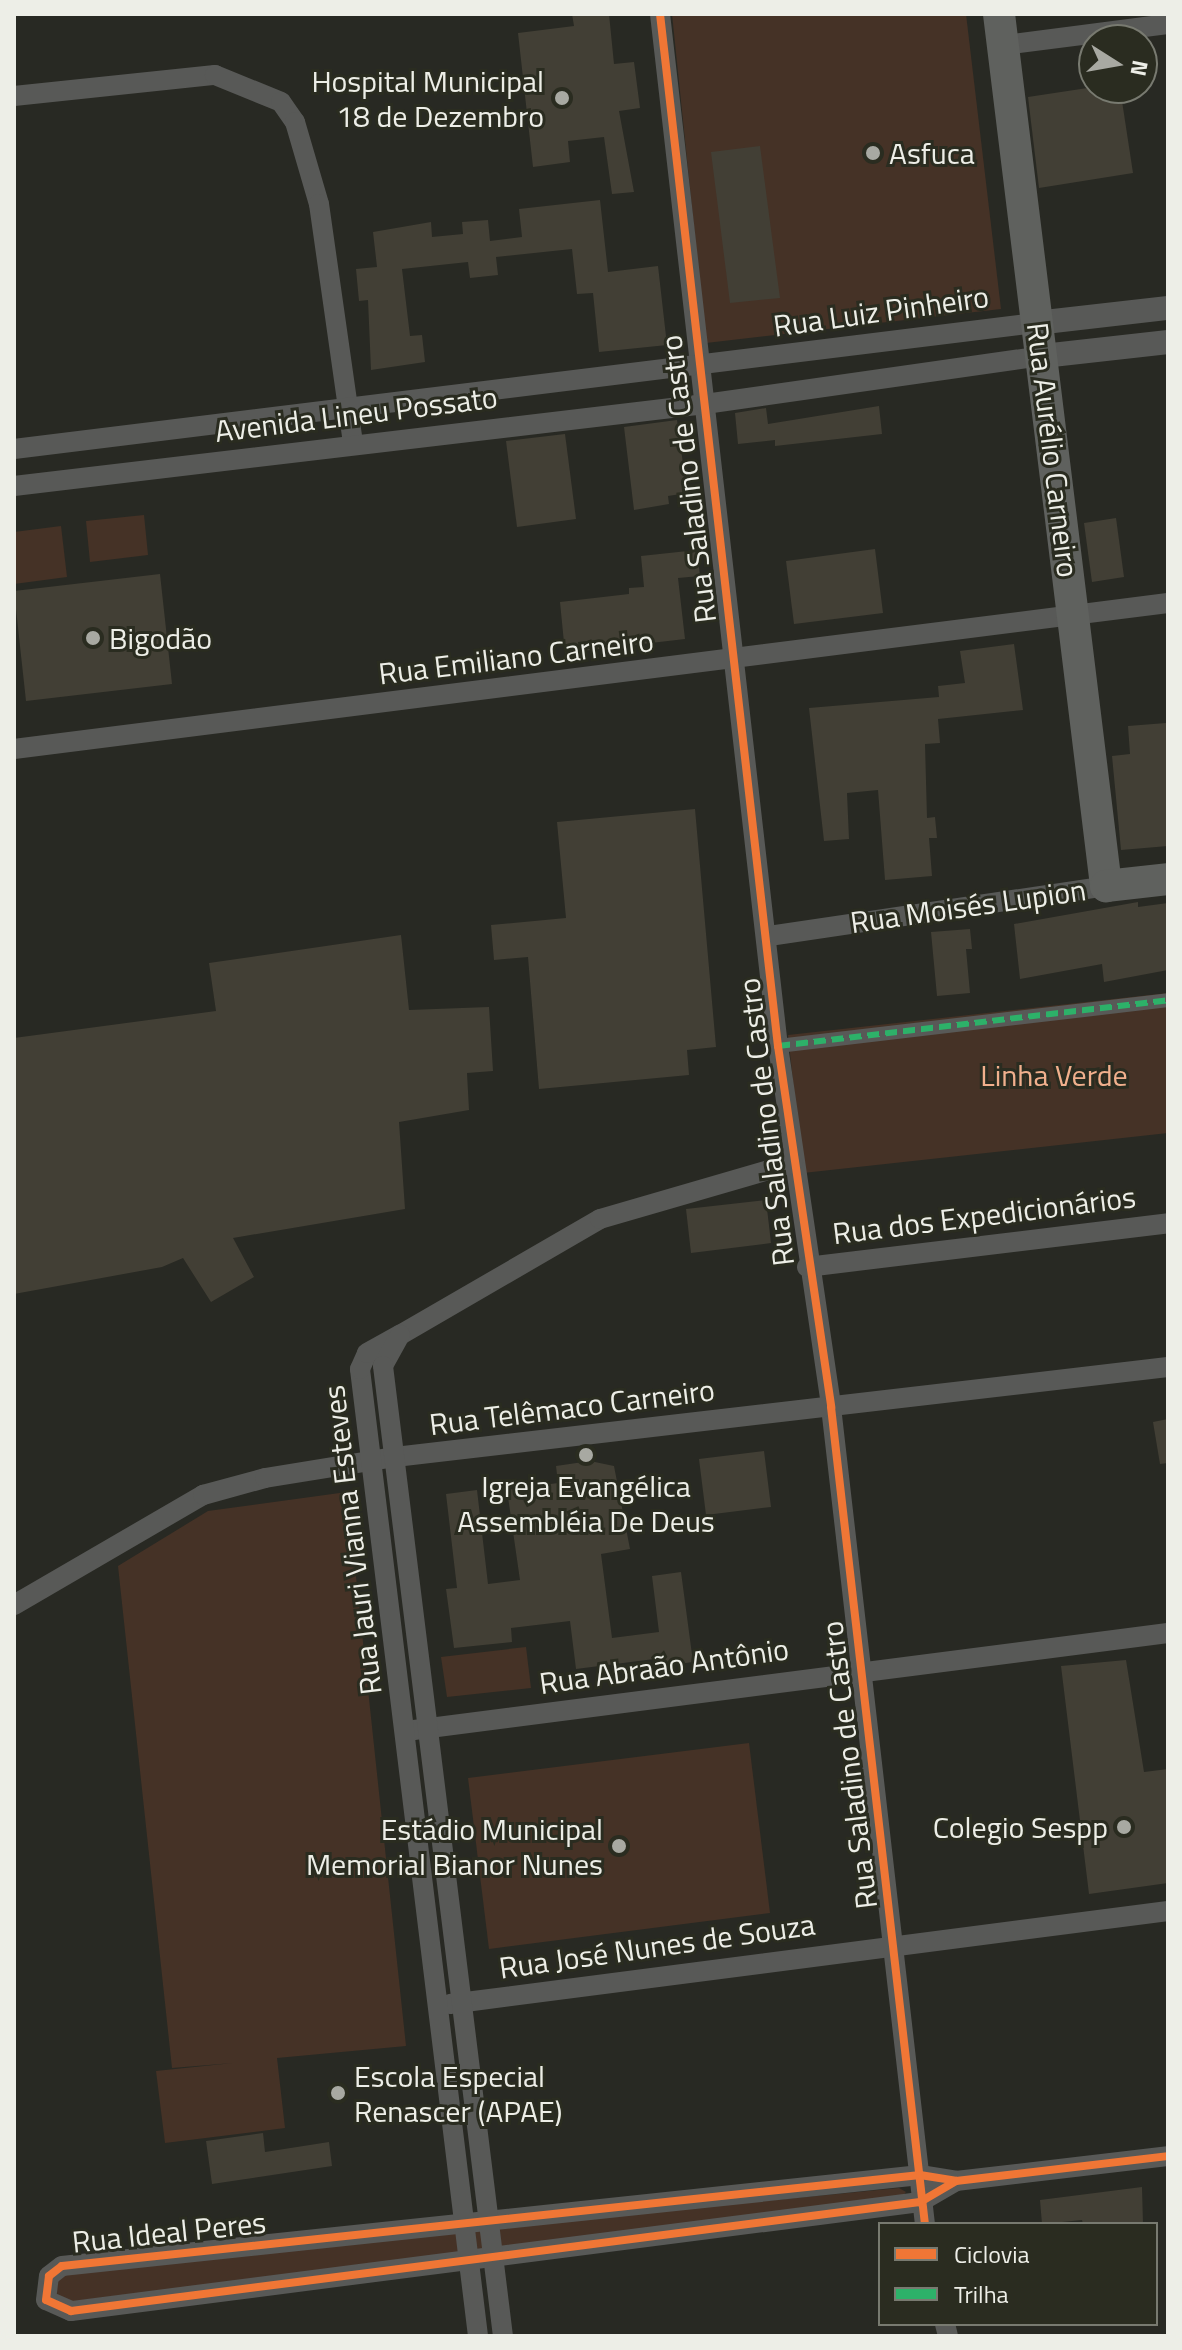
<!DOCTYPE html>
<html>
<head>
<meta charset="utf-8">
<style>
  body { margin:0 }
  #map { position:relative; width:1182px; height:2350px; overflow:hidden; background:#282923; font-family:"Titillium Web",sans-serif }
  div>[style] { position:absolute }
  .green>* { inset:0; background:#453226 }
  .building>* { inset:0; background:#423f35 }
  .pedestrian>* { height:14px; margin:-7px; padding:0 7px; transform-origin:7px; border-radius:7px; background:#585957 }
  .minor>* { height:20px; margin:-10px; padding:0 10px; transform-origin:10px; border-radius:10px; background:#585957 }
  .tertiary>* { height:24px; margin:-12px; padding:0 12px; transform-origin:12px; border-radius:12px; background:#585957 }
  .primary>* { height:32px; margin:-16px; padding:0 16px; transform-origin:16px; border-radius:16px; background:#5f615e }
  .quiet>* { height:6px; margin-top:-3px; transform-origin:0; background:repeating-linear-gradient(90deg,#2db169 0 12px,transparent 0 18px) }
  .cycleway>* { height:8px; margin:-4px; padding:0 4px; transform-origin:4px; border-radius:4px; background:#f07635 }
  .dots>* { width:22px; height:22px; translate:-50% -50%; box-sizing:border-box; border:4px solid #2a2c20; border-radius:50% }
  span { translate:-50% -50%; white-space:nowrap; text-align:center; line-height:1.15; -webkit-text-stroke:6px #2a2c20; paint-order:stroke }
  .poi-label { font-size:30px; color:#edeee7 }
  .right { translate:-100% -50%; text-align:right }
  .left { translate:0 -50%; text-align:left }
  .street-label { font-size:30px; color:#edeee7 }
  .park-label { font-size:30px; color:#f1b08d }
  .frame { position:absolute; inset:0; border:16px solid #edeee7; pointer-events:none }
  .legend { position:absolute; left:878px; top:2222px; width:280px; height:104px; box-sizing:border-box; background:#2a2c20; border:2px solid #787a70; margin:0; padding:10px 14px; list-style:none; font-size:24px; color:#edeee7 }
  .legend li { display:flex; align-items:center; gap:16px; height:40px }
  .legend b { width:40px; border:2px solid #787a70 }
  .north { position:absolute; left:1078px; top:24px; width:80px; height:80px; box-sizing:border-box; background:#2a2c20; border:2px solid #787a70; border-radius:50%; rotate:101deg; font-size:22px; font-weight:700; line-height:32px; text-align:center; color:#edeee7 }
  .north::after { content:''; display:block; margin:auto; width:28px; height:36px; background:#a8a9a2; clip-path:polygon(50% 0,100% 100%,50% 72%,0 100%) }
</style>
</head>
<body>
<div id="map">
  <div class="green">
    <div style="clip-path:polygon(672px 14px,966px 14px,1001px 309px,706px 343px)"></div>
    <div style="clip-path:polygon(144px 515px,148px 555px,90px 562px,86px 521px)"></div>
    <div style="clip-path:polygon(61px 526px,67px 577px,14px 584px,14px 532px)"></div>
    <div style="clip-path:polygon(1168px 993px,1168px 1133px,803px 1173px,788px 1035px)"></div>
    <div style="clip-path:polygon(347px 1492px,406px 2046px,277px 2058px,285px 2128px,165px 2143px,156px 2071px,233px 2063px,172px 2068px,118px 1566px,208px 1511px)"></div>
    <div style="clip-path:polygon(526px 1647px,531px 1688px,447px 1697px,441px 1657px)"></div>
    <div style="clip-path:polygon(749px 1743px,770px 1913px,489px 1949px,468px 1778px)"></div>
    <div style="clip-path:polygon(899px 2188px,906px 2192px,900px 2199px,59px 2303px,54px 2277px,65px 2269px)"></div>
  </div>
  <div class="building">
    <div style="clip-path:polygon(572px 14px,609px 14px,614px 64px,634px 62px,640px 108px,619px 111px,634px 192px,612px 194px,604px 137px,568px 141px,570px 162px,533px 167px,518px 33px,574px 26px)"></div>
    <div style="clip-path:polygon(1094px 87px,1120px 88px,1133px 173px,1039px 188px,1028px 97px)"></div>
    <div style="clip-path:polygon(760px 146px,780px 298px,730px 303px,711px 152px)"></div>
    <div style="clip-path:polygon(600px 200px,608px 272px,658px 266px,667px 345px,599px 352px,593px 293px,577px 294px,572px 249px,496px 257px,498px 275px,470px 278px,468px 262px,402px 269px,410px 336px,422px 335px,425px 362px,371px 370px,368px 300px,359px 301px,356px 269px,377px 267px,373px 232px,431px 222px,432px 237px,463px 234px,462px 222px,488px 220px,490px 241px,522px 237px,519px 209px)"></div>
    <div style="clip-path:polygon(879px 406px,882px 434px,775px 446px,775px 440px,738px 444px,735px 413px,766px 408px,768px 424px)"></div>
    <div style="clip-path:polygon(677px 420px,687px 493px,668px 496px,669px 504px,634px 510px,624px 427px)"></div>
    <div style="clip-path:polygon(565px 434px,576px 519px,517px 527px,506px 441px)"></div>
    <div style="clip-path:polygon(1116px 518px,1124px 577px,1092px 582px,1084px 523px)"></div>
    <div style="clip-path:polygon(875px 549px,883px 613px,794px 624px,786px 561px)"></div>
    <div style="clip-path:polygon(697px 550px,700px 576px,678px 578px,685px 639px,565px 653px,560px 602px,629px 594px,629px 588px,644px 587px,641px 556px)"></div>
    <div style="clip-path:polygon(160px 574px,172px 684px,26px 701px,14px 591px)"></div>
    <div style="clip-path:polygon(1014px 644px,1023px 710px,938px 719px,940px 743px,925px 744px,927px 818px,935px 817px,937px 838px,929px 838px,932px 876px,885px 880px,878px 790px,847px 793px,849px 839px,824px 841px,809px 708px,939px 697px,938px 686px,965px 683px,960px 651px)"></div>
    <div style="clip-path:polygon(1166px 723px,1168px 846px,1121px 850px,1112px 756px,1130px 754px,1128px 726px)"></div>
    <div style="clip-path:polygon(695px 809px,716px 1047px,687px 1050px,689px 1075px,539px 1089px,528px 957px,494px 960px,491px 925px,566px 918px,557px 822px)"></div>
    <div style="clip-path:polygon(1138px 902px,1138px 907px,1168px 903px,1168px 970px,1104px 982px,1102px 964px,1020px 979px,1014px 924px)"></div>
    <div style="clip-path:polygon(970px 929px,972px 949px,966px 949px,970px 993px,937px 996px,931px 932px)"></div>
    <div style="clip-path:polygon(401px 935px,409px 1010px,489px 1007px,493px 1071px,467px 1073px,469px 1110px,399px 1122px,405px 1209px,233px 1238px,254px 1277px,211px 1302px,183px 1258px,162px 1267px,14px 1294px,14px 1038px,216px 1011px,209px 963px)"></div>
    <div style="clip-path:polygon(766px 1200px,771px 1243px,691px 1253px,686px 1209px)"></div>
    <div style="clip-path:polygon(1168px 1419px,1168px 1463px,1160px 1464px,1153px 1422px)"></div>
    <div style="clip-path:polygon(764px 1451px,771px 1507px,706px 1515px,699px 1459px)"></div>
    <div style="clip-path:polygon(590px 1461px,614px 1466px,630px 1549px,601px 1554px,612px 1638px,659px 1632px,652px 1576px,681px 1572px,693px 1662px,663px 1666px,662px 1658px,576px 1669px,570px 1621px,511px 1628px,512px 1642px,454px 1648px,446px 1589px,457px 1588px,446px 1494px,477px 1490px,488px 1584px,520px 1580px,507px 1490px,558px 1483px,556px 1466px)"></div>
    <div style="clip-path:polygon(1126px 1660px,1144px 1772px,1168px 1769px,1168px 1883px,1089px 1894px,1061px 1666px)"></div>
    <div style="clip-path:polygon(263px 2133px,265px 2152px,329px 2142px,332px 2166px,212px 2184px,206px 2141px)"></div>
    <div style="clip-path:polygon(1142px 2187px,1143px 2224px,1083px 2224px,1082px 2220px,1042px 2224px,1040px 2200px)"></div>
  </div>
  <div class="pedestrian">
    <div style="left:778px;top:1046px;width:393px;rotate:-6.7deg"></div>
  </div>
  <div class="minor">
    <div style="left:660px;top:14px;width:1039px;rotate:83.48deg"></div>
    <div style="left:778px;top:1046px;width:365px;rotate:81.6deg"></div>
    <div style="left:831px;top:1407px;width:822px;rotate:83.44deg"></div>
    <div style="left:1004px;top:45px;width:165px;rotate:-7.3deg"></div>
    <div style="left:14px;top:96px;width:202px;rotate:-6deg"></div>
    <div style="left:215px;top:75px;width:71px;rotate:22.2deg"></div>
    <div style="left:281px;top:102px;width:24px;rotate:55deg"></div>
    <div style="left:295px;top:122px;width:85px;rotate:73.7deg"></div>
    <div style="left:319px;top:204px;width:241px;rotate:81.9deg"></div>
    <div style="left:14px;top:449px;width:1030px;rotate:-7.03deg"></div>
    <div style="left:14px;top:486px;width:696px;rotate:-6.77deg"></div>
    <div style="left:705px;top:404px;width:341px;rotate:-8.1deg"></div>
    <div style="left:14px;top:749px;width:1163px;rotate:-7.21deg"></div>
    <div style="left:769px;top:936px;width:341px;rotate:-8.4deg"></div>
    <div style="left:807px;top:1267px;width:364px;rotate:-6.9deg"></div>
    <div style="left:400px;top:1335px;width:231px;rotate:-30.1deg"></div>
    <div style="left:600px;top:1219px;width:201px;rotate:-16.2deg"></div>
    <div style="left:14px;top:1605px;width:219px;rotate:-30.2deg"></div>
    <div style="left:203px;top:1495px;width:64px;rotate:-15.3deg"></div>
    <div style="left:265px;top:1478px;width:132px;rotate:-9.2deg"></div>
    <div style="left:395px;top:1457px;width:778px;rotate:-6.64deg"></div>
    <div style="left:414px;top:1730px;width:760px;rotate:-7.33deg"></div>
    <div style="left:450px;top:2004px;width:724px;rotate:-7.38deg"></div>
    <div style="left:956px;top:2181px;width:42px;rotate:149.7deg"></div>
    <div style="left:920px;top:2202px;width:856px;rotate:172.68deg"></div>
    <div style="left:71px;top:2311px;width:27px;rotate:-156deg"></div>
    <div style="left:46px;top:2300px;width:24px;rotate:-83deg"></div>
    <div style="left:49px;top:2276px;width:16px;rotate:-38deg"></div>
    <div style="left:62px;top:2266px;width:863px;rotate:-6.05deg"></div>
    <div style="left:920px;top:2175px;width:36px;rotate:9deg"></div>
    <div style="left:956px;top:2181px;width:213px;rotate:-6.7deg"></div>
    <div style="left:945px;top:2324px;width:12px;rotate:76deg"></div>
    <div style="left:478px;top:2336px;width:974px;rotate:-96.96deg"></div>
    <div style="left:360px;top:1369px;width:17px;rotate:-66deg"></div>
    <div style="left:367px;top:1353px;width:38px;rotate:-29deg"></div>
    <div style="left:400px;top:1335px;width:35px;rotate:119deg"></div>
    <div style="left:383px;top:1366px;width:977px;rotate:82.95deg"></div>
  </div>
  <div class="tertiary">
    <div style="left:1036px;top:323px;width:133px;rotate:-6.5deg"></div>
    <div style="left:1043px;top:356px;width:126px;rotate:-6.4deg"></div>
  </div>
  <div class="primary">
    <div style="left:999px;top:14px;width:879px;rotate:83deg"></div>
    <div style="left:1106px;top:886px;width:62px;rotate:-6.4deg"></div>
  </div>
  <div class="quiet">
    <div style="left:778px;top:1046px;width:393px;rotate:-6.7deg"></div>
  </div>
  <div class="cycleway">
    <div style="left:660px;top:14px;width:1039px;rotate:83.48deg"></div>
    <div style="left:778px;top:1046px;width:365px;rotate:81.6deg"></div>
    <div style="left:831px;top:1407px;width:822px;rotate:83.44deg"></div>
    <div style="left:956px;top:2181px;width:42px;rotate:149.7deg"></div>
    <div style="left:920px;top:2202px;width:856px;rotate:172.68deg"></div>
    <div style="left:71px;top:2311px;width:27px;rotate:-156deg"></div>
    <div style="left:46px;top:2300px;width:24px;rotate:-83deg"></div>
    <div style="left:49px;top:2276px;width:16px;rotate:-38deg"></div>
    <div style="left:62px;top:2266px;width:863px;rotate:-6.05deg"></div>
    <div style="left:920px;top:2175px;width:36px;rotate:9deg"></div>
    <div style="left:956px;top:2181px;width:213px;rotate:-6.7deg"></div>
  </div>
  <div class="dots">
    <div style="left:562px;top:98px;background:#a8a9a2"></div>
    <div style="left:873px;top:153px;background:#a8a9a2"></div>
    <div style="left:93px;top:638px;background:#a8a9a2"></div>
    <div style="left:586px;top:1455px;background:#a8a9a2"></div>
    <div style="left:1124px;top:1827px;background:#a8a9a2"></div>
    <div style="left:619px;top:1846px;background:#a8a9a2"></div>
    <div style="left:338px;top:2093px;background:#a8a9a2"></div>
  </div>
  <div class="poi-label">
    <span class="right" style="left:544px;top:98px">Hospital Municipal<br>18 de Dezembro</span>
    <span class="left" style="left:889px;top:153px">Asfuca</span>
    <span class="left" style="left:109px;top:638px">Bigodão</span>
    <span style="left:586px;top:1503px">Igreja Evangélica<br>Assembléia De Deus</span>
    <span class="right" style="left:1108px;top:1827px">Colegio Sespp</span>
    <span class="right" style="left:603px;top:1846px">Estádio Municipal<br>Memorial Bianor Nunes</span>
    <span class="left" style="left:354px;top:2093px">Escola Especial<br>Renascer (APAE)</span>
  </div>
  <div class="street-label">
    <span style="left:881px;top:311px;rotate:-8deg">Rua Luiz Pinheiro</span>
    <span style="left:356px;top:414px;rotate:-7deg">Avenida Lineu Possato</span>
    <span style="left:1053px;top:450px;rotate:83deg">Rua Aurélio Carneiro</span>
    <span style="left:688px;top:479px;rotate:-97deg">Rua Saladino de Castro</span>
    <span style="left:516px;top:657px;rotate:-7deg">Rua Emiliano Carneiro</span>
    <span style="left:968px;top:906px;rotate:-8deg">Rua Moisés Lupion</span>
    <span style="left:766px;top:1122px;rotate:-97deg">Rua Saladino de Castro</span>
    <span style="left:984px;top:1215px;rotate:-7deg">Rua dos Expedicionários</span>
    <span style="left:572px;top:1407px;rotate:-7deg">Rua Telêmaco Carneiro</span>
    <span style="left:352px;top:1540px;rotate:-97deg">Rua Jauri Vianna Esteves</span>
    <span style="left:664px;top:1666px;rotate:-8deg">Rua Abraão Antônio</span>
    <span style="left:849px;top:1765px;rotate:-97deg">Rua Saladino de Castro</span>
    <span style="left:657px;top:1946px;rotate:-8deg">Rua José Nunes de Souza</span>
    <span style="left:169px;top:2232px;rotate:-6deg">Rua Ideal Peres</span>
  </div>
  <div class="park-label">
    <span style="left:1054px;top:1075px">Linha Verde</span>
  </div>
  <div class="frame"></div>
  <ul class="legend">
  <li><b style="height:10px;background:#f07635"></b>Ciclovia</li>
  <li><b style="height:10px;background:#2db169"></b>Trilha</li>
  </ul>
  <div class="north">N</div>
</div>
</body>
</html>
